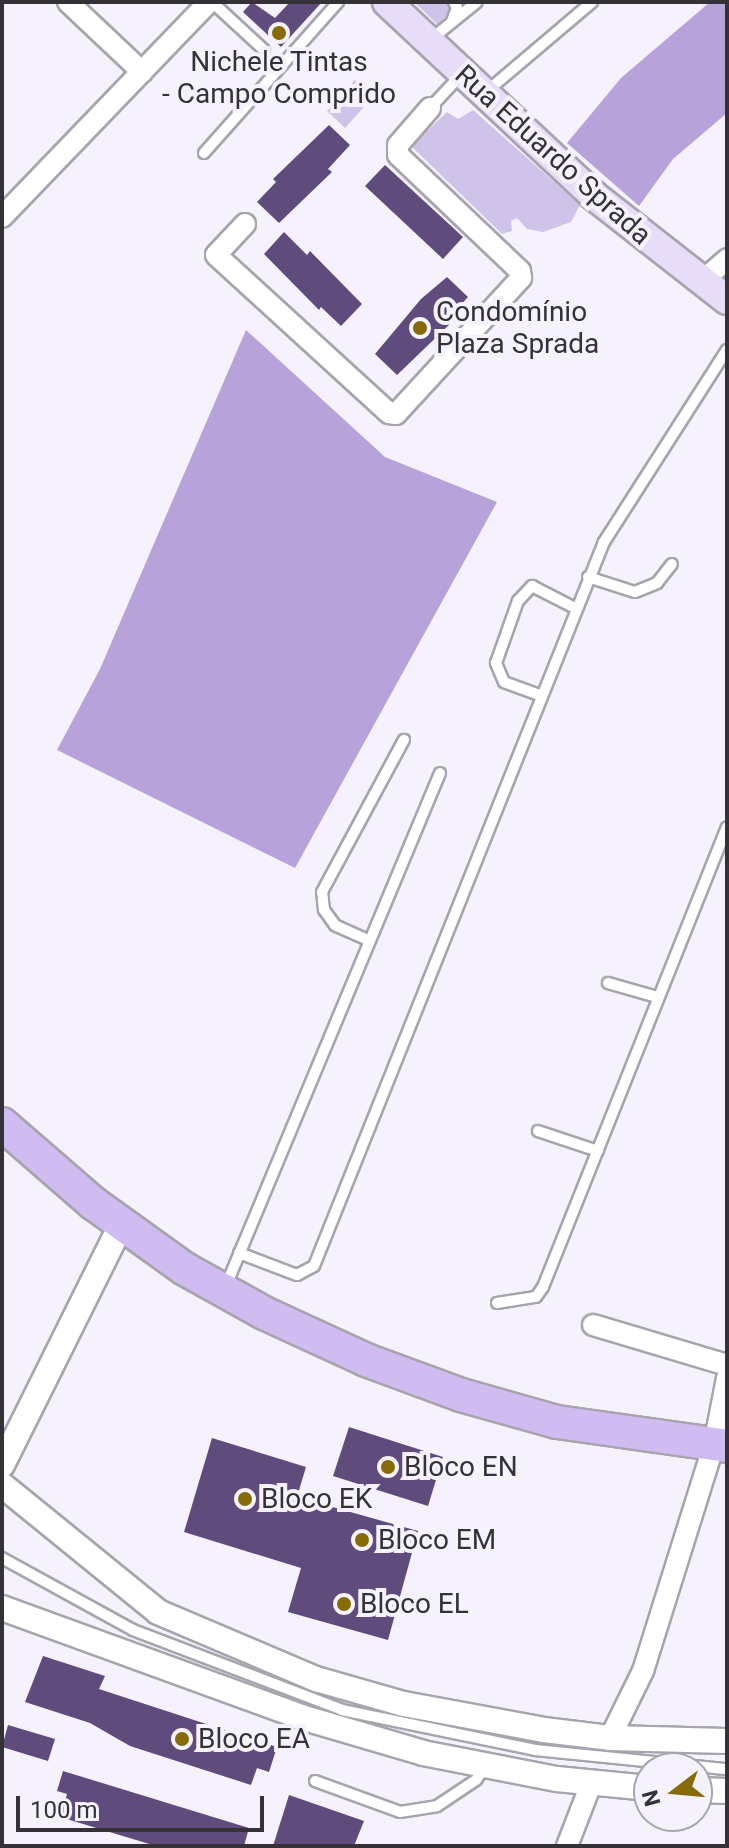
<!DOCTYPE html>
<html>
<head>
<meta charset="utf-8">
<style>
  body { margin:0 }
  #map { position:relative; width:729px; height:1848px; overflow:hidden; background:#f5f2fd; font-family:Roboto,sans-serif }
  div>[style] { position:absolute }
  .green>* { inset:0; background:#d0c3ea }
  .forest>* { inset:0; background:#b7a2da }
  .building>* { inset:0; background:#5f4c7d }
  .roads { filter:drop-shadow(2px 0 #a7a4ae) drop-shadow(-2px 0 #a7a4ae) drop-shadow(0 2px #a7a4ae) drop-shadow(0 -2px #a7a4ae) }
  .service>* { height:10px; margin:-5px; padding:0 5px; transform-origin:5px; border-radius:5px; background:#fff }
  .minor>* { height:20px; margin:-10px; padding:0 10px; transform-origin:10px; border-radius:10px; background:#fff }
  .tertiary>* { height:24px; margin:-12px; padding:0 12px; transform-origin:12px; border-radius:12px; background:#fff }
  .secondary>* { height:28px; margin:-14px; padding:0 14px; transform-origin:14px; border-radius:14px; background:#e8ddf8 }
  .primary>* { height:32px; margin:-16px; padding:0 16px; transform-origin:16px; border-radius:16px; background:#d1bcf1 }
  .dots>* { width:22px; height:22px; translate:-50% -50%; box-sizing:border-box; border:4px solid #f5f2fd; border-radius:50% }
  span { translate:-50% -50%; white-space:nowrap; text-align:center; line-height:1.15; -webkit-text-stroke:8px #f5f2fd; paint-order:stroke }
  .poi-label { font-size:28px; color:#343236 }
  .left { translate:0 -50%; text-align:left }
  .street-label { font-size:28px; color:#343236 }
  .frame { position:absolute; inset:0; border:4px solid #343236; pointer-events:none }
  .north { position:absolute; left:633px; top:1752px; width:80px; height:80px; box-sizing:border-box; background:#f5f2fd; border:2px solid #a8a5ad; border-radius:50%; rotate:254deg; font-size:22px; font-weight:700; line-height:32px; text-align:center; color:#343236 }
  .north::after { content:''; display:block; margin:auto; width:28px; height:36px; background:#866b07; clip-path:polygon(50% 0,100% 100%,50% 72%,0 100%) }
  .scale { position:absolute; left:16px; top:1796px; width:248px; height:36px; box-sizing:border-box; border:4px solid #343236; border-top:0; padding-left:10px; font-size:24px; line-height:28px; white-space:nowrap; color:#343236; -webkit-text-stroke:6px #f5f2fd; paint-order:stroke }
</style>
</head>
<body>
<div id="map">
  <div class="green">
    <div style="clip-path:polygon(414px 2px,449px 2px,452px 9px,438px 25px)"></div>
    <div style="clip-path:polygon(355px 80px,373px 97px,345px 128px,327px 111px)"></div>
    <div style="clip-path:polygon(473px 110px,580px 205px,571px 222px,543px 232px,527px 229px,517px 218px,511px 221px,512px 231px,502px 234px,411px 146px,447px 112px,458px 119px)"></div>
  </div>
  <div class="forest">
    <div style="clip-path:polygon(710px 2px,727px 2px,727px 113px,673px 159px,639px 206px,567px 143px,621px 78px)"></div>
    <div style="clip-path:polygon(246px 330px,385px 457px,497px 502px,295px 868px,57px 750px,100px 669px)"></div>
  </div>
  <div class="building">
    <div style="clip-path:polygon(252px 2px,275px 18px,290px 2px,322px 2px,281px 47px,243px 12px)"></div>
    <div style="clip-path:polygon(329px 125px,350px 145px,328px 169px,332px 172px,279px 223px,257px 202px,276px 182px,273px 179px)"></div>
    <div style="clip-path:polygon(385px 165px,463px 237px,443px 259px,365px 186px)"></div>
    <div style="clip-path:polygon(284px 232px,307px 255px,310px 251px,362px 304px,341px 326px,321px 307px,319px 310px,264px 254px)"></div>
    <div style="clip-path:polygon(447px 277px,468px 297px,446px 321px,450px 324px,397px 375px,375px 354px,421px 299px)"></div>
    <div style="clip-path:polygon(349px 1427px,443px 1457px,428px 1506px,333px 1476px)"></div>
    <div style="clip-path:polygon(212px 1438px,306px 1467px,297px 1497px,418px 1531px,388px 1640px,288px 1612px,301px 1568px,184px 1532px)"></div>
    <div style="clip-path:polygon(43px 1656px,105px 1676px,99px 1689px,277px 1747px,269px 1772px,257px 1768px,251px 1785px,130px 1746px,90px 1723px,25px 1702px)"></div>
    <div style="clip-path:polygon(8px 1725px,55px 1739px,48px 1761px,2px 1747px)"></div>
    <div style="clip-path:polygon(63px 1771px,249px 1828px,244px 1846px,156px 1846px,60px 1817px,67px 1794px,57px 1791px)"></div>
    <div style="clip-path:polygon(289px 1795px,364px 1821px,354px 1846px,273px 1846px)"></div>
  </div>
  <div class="roads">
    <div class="service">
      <div style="left:212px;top:2px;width:71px;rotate:42.7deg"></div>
      <div style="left:452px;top:21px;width:14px;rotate:-69deg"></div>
      <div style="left:457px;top:8px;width:7px;rotate:-117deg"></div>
      <div style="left:430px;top:40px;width:60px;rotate:-39deg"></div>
      <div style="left:486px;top:92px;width:139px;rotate:-40.3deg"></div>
      <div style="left:430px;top:108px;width:45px;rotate:-46.8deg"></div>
      <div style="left:204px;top:153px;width:202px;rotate:-48.4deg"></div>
      <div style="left:588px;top:577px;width:49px;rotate:17.7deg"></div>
      <div style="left:635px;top:592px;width:24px;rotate:-22deg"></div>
      <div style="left:657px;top:583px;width:24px;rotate:-52deg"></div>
      <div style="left:542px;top:696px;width:40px;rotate:-159.8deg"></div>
      <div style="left:504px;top:682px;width:21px;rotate:-113deg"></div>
      <div style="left:496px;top:663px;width:66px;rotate:-70.5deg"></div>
      <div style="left:518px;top:601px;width:21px;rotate:-47deg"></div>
      <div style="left:532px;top:586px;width:48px;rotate:27.1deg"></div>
      <div style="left:368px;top:940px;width:36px;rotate:-156deg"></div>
      <div style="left:335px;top:925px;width:19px;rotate:-126deg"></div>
      <div style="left:324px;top:910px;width:18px;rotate:-96deg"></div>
      <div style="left:322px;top:892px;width:173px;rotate:-61.7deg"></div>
      <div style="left:608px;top:983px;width:51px;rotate:15.9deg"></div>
      <div style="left:538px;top:1131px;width:63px;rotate:18.4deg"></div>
      <div style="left:239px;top:1253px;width:62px;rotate:20.8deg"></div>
      <div style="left:297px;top:1275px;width:19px;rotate:-28deg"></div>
      <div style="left:314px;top:1266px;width:780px;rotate:-68.17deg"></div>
      <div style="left:604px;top:542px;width:228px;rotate:-57.4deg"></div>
      <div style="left:225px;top:1288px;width:558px;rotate:-67.34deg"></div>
      <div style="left:497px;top:1303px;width:39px;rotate:-9deg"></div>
      <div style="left:536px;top:1297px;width:12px;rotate:-55deg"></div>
      <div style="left:543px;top:1287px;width:495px;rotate:-68.2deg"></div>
      <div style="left:2px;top:1558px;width:149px;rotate:28.8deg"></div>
      <div style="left:133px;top:1630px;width:224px;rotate:20.9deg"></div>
      <div style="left:342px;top:1710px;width:197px;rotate:11.7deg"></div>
      <div style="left:535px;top:1750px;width:193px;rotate:5.7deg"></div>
      <div style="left:315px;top:1781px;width:90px;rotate:20deg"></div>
      <div style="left:400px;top:1812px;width:37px;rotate:-9deg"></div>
      <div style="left:437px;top:1806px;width:47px;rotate:-33.7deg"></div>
      <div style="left:476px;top:1780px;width:16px;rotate:-55deg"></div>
    </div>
    <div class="minor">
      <div style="left:68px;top:2px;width:102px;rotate:43.4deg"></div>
      <div style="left:2px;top:217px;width:298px;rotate:-46.1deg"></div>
      <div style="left:245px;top:224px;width:42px;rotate:133.1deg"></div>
      <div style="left:216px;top:255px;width:234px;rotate:42.4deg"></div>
      <div style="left:389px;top:413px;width:7px;rotate:8deg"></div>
      <div style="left:396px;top:414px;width:185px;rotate:-47.4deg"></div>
      <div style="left:521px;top:278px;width:7px;rotate:-98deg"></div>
      <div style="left:520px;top:271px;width:168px;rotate:-136.4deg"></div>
      <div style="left:398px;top:155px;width:10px;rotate:-90deg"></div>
      <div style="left:398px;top:145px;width:49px;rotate:-49.1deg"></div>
      <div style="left:701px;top:282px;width:35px;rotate:-41deg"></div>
      <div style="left:593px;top:1325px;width:140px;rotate:16.6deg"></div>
      <div style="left:610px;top:1738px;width:75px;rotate:-63.8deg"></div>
      <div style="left:643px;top:1671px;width:237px;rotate:-72.6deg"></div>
      <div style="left:714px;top:1445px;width:68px;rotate:-79deg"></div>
      <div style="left:567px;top:1846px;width:66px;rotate:-68.8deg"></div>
    </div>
    <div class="tertiary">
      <div style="left:2px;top:1465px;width:268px;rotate:-63.6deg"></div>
      <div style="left:2px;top:1485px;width:201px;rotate:39.1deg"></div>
      <div style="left:158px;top:1612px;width:172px;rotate:23deg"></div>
      <div style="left:316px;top:1679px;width:91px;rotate:15.9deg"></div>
      <div style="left:404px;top:1704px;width:142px;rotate:10.5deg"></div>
      <div style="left:544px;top:1730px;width:66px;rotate:6.9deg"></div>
      <div style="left:610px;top:1738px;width:117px;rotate:1.5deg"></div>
      <div style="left:2px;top:1608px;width:318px;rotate:20deg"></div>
      <div style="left:301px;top:1717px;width:127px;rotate:16.4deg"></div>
      <div style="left:423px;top:1753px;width:136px;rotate:11deg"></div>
      <div style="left:557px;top:1779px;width:92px;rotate:5.6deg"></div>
      <div style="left:697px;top:1790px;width:30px;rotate:2deg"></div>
    </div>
    <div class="secondary">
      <div style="left:387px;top:2px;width:282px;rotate:43.1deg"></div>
      <div style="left:593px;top:195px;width:170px;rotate:38.1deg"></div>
    </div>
    <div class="primary">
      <div style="left:2px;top:1124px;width:121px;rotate:41deg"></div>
      <div style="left:93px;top:1203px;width:113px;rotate:35.7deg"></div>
      <div style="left:185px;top:1269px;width:90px;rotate:29.1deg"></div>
      <div style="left:264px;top:1313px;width:112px;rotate:24.7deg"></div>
      <div style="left:366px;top:1360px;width:101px;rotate:20.2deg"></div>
      <div style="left:461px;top:1395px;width:100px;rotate:15.7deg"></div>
      <div style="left:557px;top:1422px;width:172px;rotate:8deg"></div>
    </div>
  </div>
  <div class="dots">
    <div style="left:279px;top:33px;background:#866b07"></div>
    <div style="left:420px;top:328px;background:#866b07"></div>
    <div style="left:388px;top:1467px;background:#866b07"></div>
    <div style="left:245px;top:1499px;background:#866b07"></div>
    <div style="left:362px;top:1540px;background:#866b07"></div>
    <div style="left:344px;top:1604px;background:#866b07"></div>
    <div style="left:182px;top:1739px;background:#866b07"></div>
  </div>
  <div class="poi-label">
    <span style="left:279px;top:78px">Nichele Tintas<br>- Campo Comprido</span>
    <span class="left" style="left:436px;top:328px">Condomínio<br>Plaza Sprada</span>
    <span class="left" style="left:404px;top:1467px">Bloco EN</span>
    <span class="left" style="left:261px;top:1499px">Bloco EK</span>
    <span class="left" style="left:378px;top:1540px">Bloco EM</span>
    <span class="left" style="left:360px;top:1604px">Bloco EL</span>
    <span class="left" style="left:198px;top:1739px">Bloco EA</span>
  </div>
  <div class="street-label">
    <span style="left:553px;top:155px;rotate:42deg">Rua Eduardo Sprada</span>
  </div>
  <div class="frame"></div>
  <div class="north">N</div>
  <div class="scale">100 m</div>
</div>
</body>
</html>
